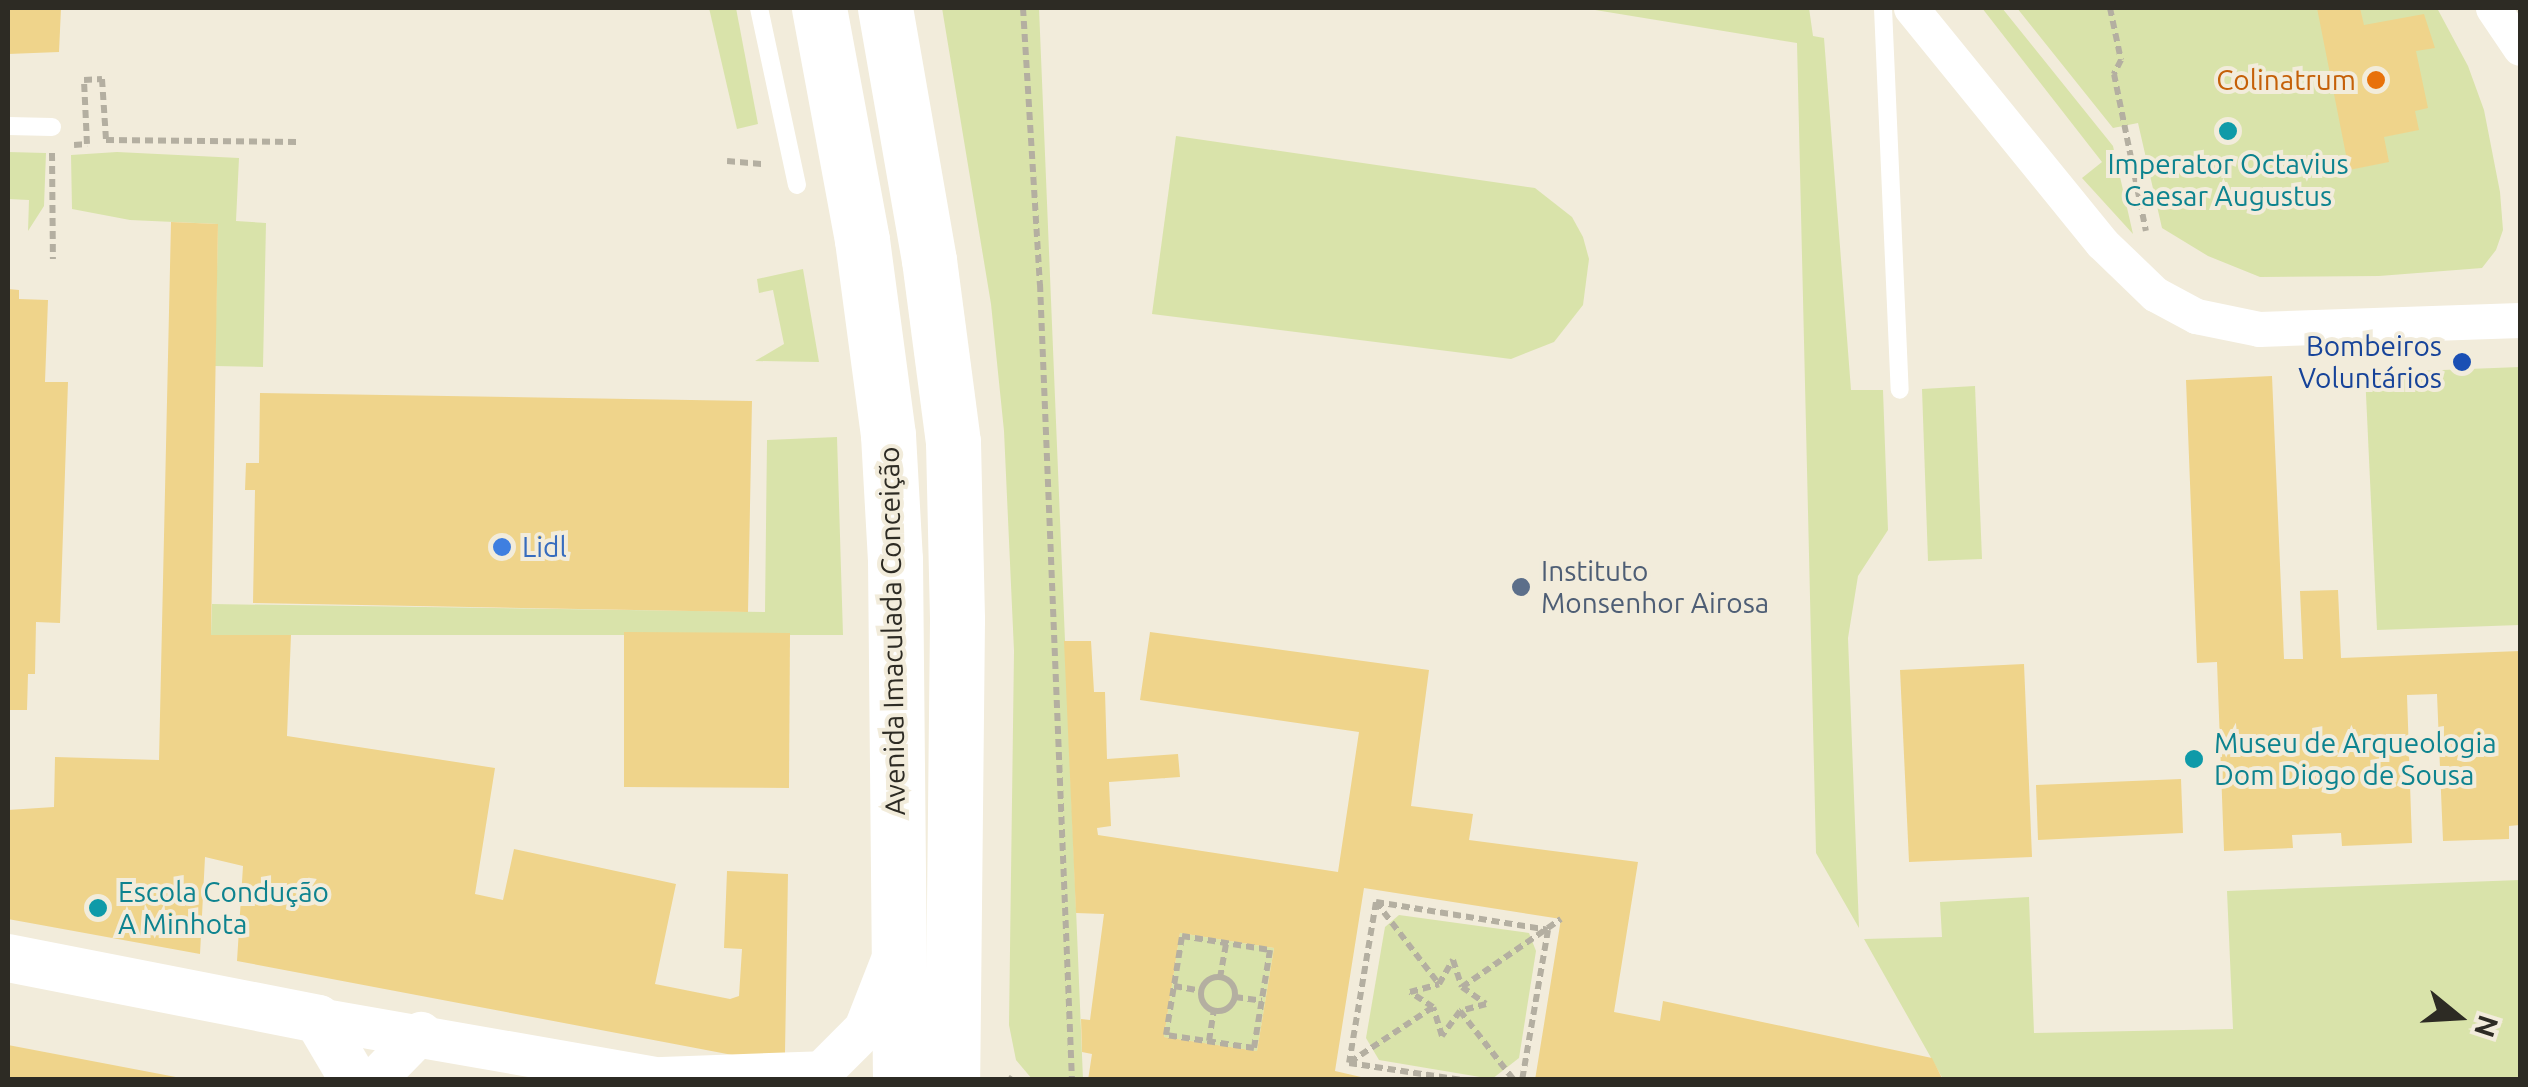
<!DOCTYPE html>
<html>
<head>
<meta charset="utf-8">
<style>
  body { margin:0 }
  #map { position:relative; width:2528px; height:1087px; overflow:hidden; background:#f2ecdb; font-family:Ubuntu,sans-serif }
  div>[style] { position:absolute }
  .green>* { inset:0; background:#d9e3aa }
  .building>* { inset:0; background:#efd48b }
  .path>* { height:6px; margin-top:-3px; transform-origin:0; background:repeating-linear-gradient(90deg,#b4afa1 0 8px,transparent 0 13px) }
  .path>.ring { margin:-3px; padding:0; box-sizing:content-box; background:none; border:6px solid #b4afa1; border-radius:50% }
  .service>* { height:18px; margin:-9px; padding:0 9px; transform-origin:9px; border-radius:9px; background:#fff }
  .minor>* { height:35px; margin:-17.5px; padding:0 17.5px; transform-origin:17.5px; border-radius:17.5px; background:#fff }
  .tertiary>* { height:42px; margin:-21px; padding:0 21px; transform-origin:21px; border-radius:21px; background:#fff }
  .secondary>* { height:48px; margin:-24px; padding:0 24px; transform-origin:24px; border-radius:24px; background:#fff }
  .primary>* { height:55px; margin:-27.5px; padding:0 27.5px; transform-origin:27.5px; border-radius:27.5px; background:#fff }
  .dots>* { width:28px; height:28px; translate:-50% -50%; box-sizing:border-box; border:5px solid #f2ecdb; border-radius:50% }
  span { translate:-50% -50%; white-space:nowrap; text-align:center; line-height:1.15; -webkit-text-stroke:8px #f2ecdb; paint-order:stroke }
  .food-label { font-size:28px; color:#c56008 }
  .right { translate:-100% -50%; text-align:right }
  .culture-label { font-size:28px; color:#0d838f }
  .left { translate:0 -50%; text-align:left }
  .transit-label { font-size:28px; color:#164399 }
  .shop-label { font-size:28px; color:#366cbe }
  .service-label { font-size:28px; color:#4e5e75 }
  .street-label { font-size:28px; color:#2d2b24 }
  .frame { position:absolute; inset:0; border:10px solid #2d2b24; pointer-events:none }
  .north { position:absolute; left:2408px; top:967px; width:100px; height:100px; -webkit-text-stroke:8px #f2ecdb; paint-order:stroke; rotate:108deg; font-size:28px; font-weight:700; line-height:40px; text-align:center; color:#2d2b24 }
  .north::after { content:''; display:block; margin:auto; width:35px; height:45px; background:#2d2b24; clip-path:polygon(50% 0,100% 100%,50% 72%,0 100%) }
</style>
</head>
<body>
<div id="map">
  <div class="green">
    <div style="clip-path:polygon(709px 8px,736px 8px,758px 124px,737px 129px)"></div>
    <div style="clip-path:polygon(942px 8px,1039px 8px,1083px 1079px,1032px 1079px,1016px 1060px,1009px 1025px,1014px 651px,1004px 431px,991px 304px)"></div>
    <div style="clip-path:polygon(1583px 8px,1809px 8px,1813px 36px,1824px 38px,1851px 390px,1883px 390px,1888px 530px,1858px 576px,1848px 638px,1859px 928px,1816px 853px,1797px 43px)"></div>
    <div style="clip-path:polygon(1982px 8px,2002px 8px,2113px 146px,2133px 234px,2082px 178px,2102px 162px)"></div>
    <div style="clip-path:polygon(2017px 8px,2437px 8px,2468px 66px,2484px 110px,2500px 192px,2503px 230px,2496px 250px,2482px 268px,2379px 276px,2260px 277px,2208px 256px,2162px 228px,2138px 123px,2113px 128px)"></div>
    <div style="clip-path:polygon(1176px 136px,1535px 188px,1572px 217px,1583px 237px,1589px 259px,1583px 305px,1554px 342px,1511px 359px,1152px 314px)"></div>
    <div style="clip-path:polygon(8px 152px,46px 153px,44px 206px,28px 231px,29px 200px,8px 199px)"></div>
    <div style="clip-path:polygon(117px 152px,239px 158px,236px 221px,266px 223px,263px 367px,215px 366px,218px 224px,130px 220px,72px 209px,71px 155px)"></div>
    <div style="clip-path:polygon(803px 269px,819px 362px,755px 361px,784px 344px,773px 290px,759px 293px,757px 279px)"></div>
    <div style="clip-path:polygon(2520px 367px,2520px 625px,2377px 630px,2365px 373px)"></div>
    <div style="clip-path:polygon(1975px 386px,1982px 559px,1928px 561px,1922px 389px)"></div>
    <div style="clip-path:polygon(837px 437px,843px 635px,211px 635px,212px 604px,765px 612px,767px 440px)"></div>
    <div style="clip-path:polygon(2520px 880px,2520px 1079px,1943px 1079px,1864px 939px,1942px 937px,1940px 902px,2029px 897px,2034px 1033px,2233px 1029px,2227px 891px)"></div>
    <div style="clip-path:polygon(1399px 915px,1529px 933px,1536px 951px,1519px 1058px,1492px 1079px,1379px 1060px,1366px 1038px,1385px 927px)"></div>
    <div style="clip-path:polygon(1180px 933px,1274px 948px,1257px 1051px,1164px 1037px)"></div>
  </div>
  <div class="building">
    <div style="clip-path:polygon(8px 8px,61px 8px,59px 52px,8px 54px)"></div>
    <div style="clip-path:polygon(2317px 8px,2360px 8px,2364px 25px,2424px 14px,2435px 48px,2416px 51px,2428px 108px,2415px 111px,2419px 130px,2384px 137px,2389px 162px,2349px 170px)"></div>
    <div style="clip-path:polygon(171px 222px,218px 224px,211px 635px,291px 635px,287px 736px,495px 768px,475px 894px,503px 900px,514px 849px,676px 884px,655px 984px,730px 999px,739px 996px,742px 949px,724px 948px,727px 871px,788px 874px,785px 1053px,775px 1063px,237px 961px,243px 866px,205px 857px,200px 954px,8px 919px,8px 810px,54px 807px,55px 757px,159px 760px)"></div>
    <div style="clip-path:polygon(8px 289px,19px 290px,19px 299px,48px 300px,45px 382px,68px 382px,60px 623px,36px 622px,35px 674px,28px 674px,27px 710px,8px 710px)"></div>
    <div style="clip-path:polygon(2272px 376px,2284px 659px,2303px 659px,2300px 591px,2338px 590px,2341px 658px,2520px 651px,2520px 825px,2509px 826px,2509px 839px,2443px 841px,2437px 694px,2407px 695px,2412px 843px,2342px 846px,2341px 833px,2292px 835px,2293px 848px,2224px 851px,2217px 662px,2197px 663px,2186px 380px)"></div>
    <div style="clip-path:polygon(260px 393px,752px 401px,748px 612px,253px 603px,255px 490px,245px 490px,246px 463px,259px 463px)"></div>
    <div style="clip-path:polygon(624px 632px,790px 633px,789px 788px,624px 787px)"></div>
    <div style="clip-path:polygon(evenodd,1150px 632px,1429px 670px,1411px 806px,1473px 814px,1469px 840px,1638px 862px,1614px 1012px,1660px 1021px,1663px 1001px,1932px 1058px,1943px 1080px,1535px 1080px,1561px 919px,1364px 888px,1335px 1071px,1374px 1080px,1088px 1080px,1092px 1054px,1082px 1052px,1081px 1019px,1090px 1020px,1104px 914px,1076px 913px,1064px 641px,1091px 641px,1094px 692px,1105px 692px,1107px 759px,1178px 754px,1180px 777px,1109px 782px,1111px 826px,1097px 828px,1098px 835px,1338px 872px,1359px 732px,1140px 700px,1150px 632px,1180px 933px,1274px 948px,1257px 1051px,1164px 1037px,1180px 933px)"></div>
    <div style="clip-path:polygon(2024px 664px,2032px 857px,1909px 862px,1900px 670px)"></div>
    <div style="clip-path:polygon(2181px 779px,2183px 833px,2038px 840px,2036px 785px)"></div>
    <div style="clip-path:polygon(8px 1045px,181px 1078px,180px 1080px,8px 1080px)"></div>
  </div>
  <div class="path">
    <div style="left:1023px;top:8px;width:277px;rotate:86.5deg"></div>
    <div style="left:1040px;top:284px;width:797px;rotate:87.7deg"></div>
    <div style="left:2110px;top:8px;width:53px;rotate:78.1deg"></div>
    <div style="left:2121px;top:60px;width:16px;rotate:117deg"></div>
    <div style="left:2114px;top:74px;width:160px;rotate:78.5deg"></div>
    <div style="left:74px;top:145px;width:13px;rotate:-4deg"></div>
    <div style="left:87px;top:144px;width:64px;rotate:-92.7deg"></div>
    <div style="left:84px;top:80px;width:18px;rotate:-3deg"></div>
    <div style="left:102px;top:79px;width:61px;rotate:86.2deg"></div>
    <div style="left:106px;top:140px;width:191px;rotate:0.6deg"></div>
    <div style="left:52px;top:153px;width:106px;rotate:89.5deg"></div>
    <div style="left:727px;top:161px;width:38px;rotate:5deg"></div>
    <div style="left:1376px;top:902px;width:174px;rotate:9.2deg"></div>
    <div style="left:1548px;top:930px;width:152px;rotate:99.8deg"></div>
    <div style="left:1376px;top:902px;width:163px;rotate:99.5deg"></div>
    <div style="left:1349px;top:1063px;width:114px;rotate:8.6deg"></div>
    <div style="left:1376px;top:902px;width:103px;rotate:52.5deg"></div>
    <div style="left:1182px;top:936px;width:89px;rotate:9deg"></div>
    <div style="left:1270px;top:950px;width:99px;rotate:99.3deg"></div>
    <div style="left:1254px;top:1048px;width:89px;rotate:-171.6deg"></div>
    <div style="left:1166px;top:1035px;width:100px;rotate:-80.8deg"></div>
    <div style="left:1453px;top:960px;width:28px;rotate:72deg"></div>
    <div style="left:1462px;top:987px;width:29px;rotate:35deg"></div>
    <div style="left:1486px;top:1004px;width:27px;rotate:165deg"></div>
    <div style="left:1460px;top:1011px;width:31px;rotate:126deg"></div>
    <div style="left:1442px;top:1036px;width:30px;rotate:-107deg"></div>
    <div style="left:1433px;top:1007px;width:27px;rotate:-147deg"></div>
    <div style="left:1410px;top:992px;width:30px;rotate:-15deg"></div>
    <div style="left:1439px;top:984px;width:28px;rotate:-60deg"></div>
    <div class="ring" style="left:1201px;top:977px;width:28px;height:28px"></div>
    <div style="left:1220px;top:978px;width:36px;rotate:-80deg"></div>
    <div style="left:1174px;top:986px;width:27px;rotate:10deg"></div>
    <div style="left:1462px;top:987px;width:120px;rotate:-34.5deg"></div>
    <div style="left:1235px;top:997px;width:27px;rotate:8deg"></div>
    <div style="left:1460px;top:1011px;width:88px;rotate:52deg"></div>
    <div style="left:1209px;top:1041px;width:30px;rotate:-81deg"></div>
    <div style="left:1350px;top:1062px;width:100px;rotate:-33.5deg"></div>
    <div style="left:1010px;top:1080px;width:4px;rotate:-56deg"></div>
  </div>
  <div class="service">
    <div style="left:759px;top:8px;width:181px;rotate:77.9deg"></div>
    <div style="left:1883px;top:8px;width:382px;rotate:87.5deg"></div>
    <div style="left:8px;top:126px;width:44px;rotate:1.3deg"></div>
  </div>
  <div class="minor">
    <div style="left:1911px;top:8px;width:303px;rotate:50.9deg"></div>
    <div style="left:2102px;top:243px;width:74px;rotate:43.9deg"></div>
    <div style="left:2155px;top:294px;width:47px;rotate:28.2deg"></div>
    <div style="left:2196px;top:316px;width:64px;rotate:11.7deg"></div>
    <div style="left:2259px;top:329px;width:261px;rotate:-2deg"></div>
    <div style="left:2493px;top:8px;width:48px;rotate:56deg"></div>
  </div>
  <div class="tertiary">
    <div style="left:318px;top:1019px;width:354px;rotate:9.9deg"></div>
    <div style="left:662px;top:1078px;width:160px;rotate:-2.1deg"></div>
    <div style="left:822px;top:1072px;width:61px;rotate:-45deg"></div>
    <div style="left:865px;top:1029px;width:77px;rotate:-68.7deg"></div>
    <div style="left:375px;top:1080px;width:66px;rotate:-45.6deg"></div>
  </div>
  <div class="secondary">
    <div style="left:8px;top:958px;width:316px;rotate:11.1deg"></div>
    <div style="left:318px;top:1019px;width:71px;rotate:59.5deg"></div>
  </div>
  <div class="primary">
    <div style="left:819px;top:8px;width:236px;rotate:79.5deg"></div>
    <div style="left:862px;top:240px;width:197px;rotate:82.4deg"></div>
    <div style="left:888px;top:435px;width:124px;rotate:86.8deg"></div>
    <div style="left:895px;top:559px;width:521px;rotate:89.45deg"></div>
    <div style="left:885px;top:8px;width:256px;rotate:80.1deg"></div>
    <div style="left:929px;top:260px;width:184px;rotate:82.5deg"></div>
    <div style="left:953px;top:442px;width:177px;rotate:88.7deg"></div>
    <div style="left:957px;top:619px;width:461px;rotate:90.6deg"></div>
  </div>
  <div class="dots">
    <div style="left:2376px;top:80px;background:#e8710a"></div>
    <div style="left:2228px;top:131px;background:#0f9aa8"></div>
    <div style="left:2462px;top:362px;background:#1a4fb4"></div>
    <div style="left:502px;top:547px;background:#3f7fe0"></div>
    <div style="left:1521px;top:587px;background:#5c6f8a"></div>
    <div style="left:2194px;top:759px;background:#0f9aa8"></div>
    <div style="left:98px;top:908px;background:#0f9aa8"></div>
  </div>
  <div class="food-label">
    <span class="right" style="left:2356px;top:80px">Colinatrum</span>
  </div>
  <div class="culture-label">
    <span style="left:2228px;top:180px">Imperator Octavius<br>Caesar Augustus</span>
    <span class="left" style="left:2214px;top:759px">Museu de Arqueologia<br>Dom Diogo de Sousa</span>
    <span class="left" style="left:118px;top:908px">Escola Condução<br>A Minhota</span>
  </div>
  <div class="transit-label">
    <span class="right" style="left:2442px;top:362px">Bombeiros<br>Voluntários</span>
  </div>
  <div class="shop-label">
    <span class="left" style="left:522px;top:547px">Lidl</span>
  </div>
  <div class="service-label">
    <span class="left" style="left:1541px;top:587px">Instituto<br>Monsenhor Airosa</span>
  </div>
  <div class="street-label">
    <span style="left:892px;top:631px;rotate:-91deg">Avenida Imaculada Conceição</span>
  </div>
  <div class="frame"></div>
  <div class="north">N</div>
</div>
</body>
</html>
